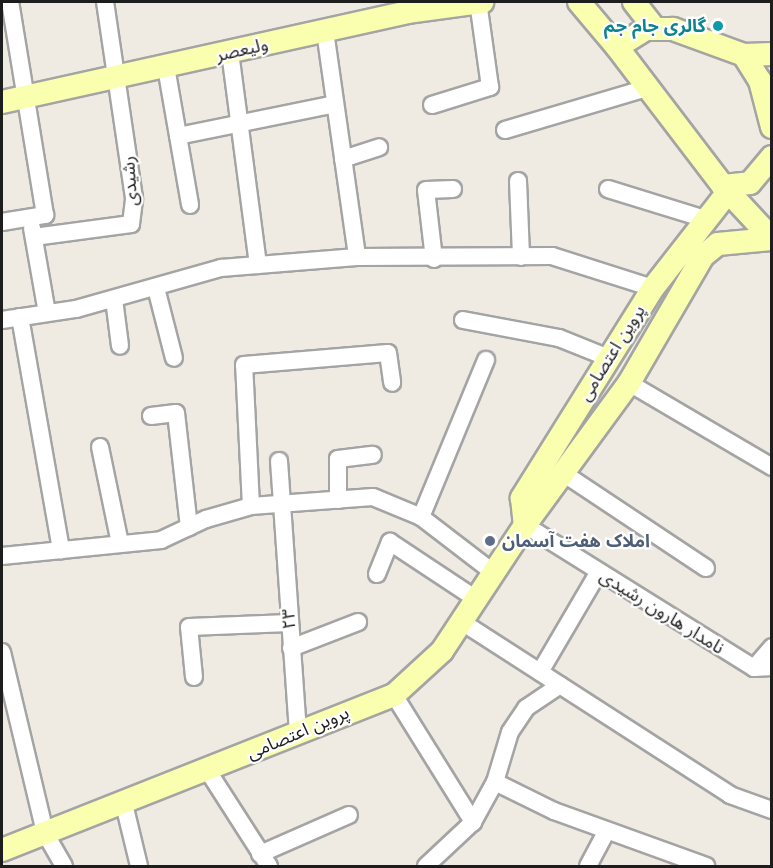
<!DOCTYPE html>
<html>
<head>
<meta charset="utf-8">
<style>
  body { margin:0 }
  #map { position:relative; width:773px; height:868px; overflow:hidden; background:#efebe2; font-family:Helvetica,"Noto Sans Arabic",sans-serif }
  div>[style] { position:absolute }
  .roads { filter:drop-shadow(2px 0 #a4a4a4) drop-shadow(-2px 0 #a4a4a4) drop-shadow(0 2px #a4a4a4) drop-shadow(0 -2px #a4a4a4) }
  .street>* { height:16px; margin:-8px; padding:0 8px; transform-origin:8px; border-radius:8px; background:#fff }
  .secondary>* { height:22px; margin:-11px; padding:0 11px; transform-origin:11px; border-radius:11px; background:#faffb0 }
  .dots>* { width:16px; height:16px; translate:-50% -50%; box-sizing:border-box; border:3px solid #fff; border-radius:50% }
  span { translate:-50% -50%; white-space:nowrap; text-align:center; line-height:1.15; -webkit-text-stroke:4.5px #fff; paint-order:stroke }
  .culture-label { font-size:18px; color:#0d838f; font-weight:700 }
  .right { translate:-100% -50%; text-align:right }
  .street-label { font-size:18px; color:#1d1d1d }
  .service-label { font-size:18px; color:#4e5e75; font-weight:700 }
  .left { translate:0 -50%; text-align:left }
  .frame { position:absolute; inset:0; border:3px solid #1d1d1d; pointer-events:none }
</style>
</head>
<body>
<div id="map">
  <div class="roads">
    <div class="street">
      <div style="left:325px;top:31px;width:228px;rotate:81.9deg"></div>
      <div style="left:230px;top:52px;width:215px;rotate:82.5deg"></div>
      <div style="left:166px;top:67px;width:140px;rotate:80.1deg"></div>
      <div style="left:432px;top:105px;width:61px;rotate:-17.2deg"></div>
      <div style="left:490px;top:87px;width:86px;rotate:-98deg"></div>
      <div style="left:505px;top:130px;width:151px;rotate:-16.5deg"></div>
      <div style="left:178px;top:136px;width:160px;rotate:-11.5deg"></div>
      <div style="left:343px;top:159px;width:38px;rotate:-18deg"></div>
      <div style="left:518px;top:181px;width:76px;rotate:87.7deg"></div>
      <div style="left:608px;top:189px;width:102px;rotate:17.2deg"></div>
      <div style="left:2px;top:222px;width:44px;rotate:-9.2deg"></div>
      <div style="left:45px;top:215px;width:216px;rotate:-99.3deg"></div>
      <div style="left:32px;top:228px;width:86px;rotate:80deg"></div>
      <div style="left:34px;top:237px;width:98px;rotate:-7.6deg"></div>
      <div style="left:131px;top:224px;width:26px;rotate:-83deg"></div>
      <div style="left:134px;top:198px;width:198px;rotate:-98.4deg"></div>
      <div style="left:434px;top:259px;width:69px;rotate:-96.6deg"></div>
      <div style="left:426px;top:190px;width:27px;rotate:-2deg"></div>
      <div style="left:156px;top:288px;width:72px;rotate:75.6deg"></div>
      <div style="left:114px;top:299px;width:47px;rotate:82.7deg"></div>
      <div style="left:20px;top:317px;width:237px;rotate:80deg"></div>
      <div style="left:2px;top:320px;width:75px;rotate:-8.5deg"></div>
      <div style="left:76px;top:309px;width:151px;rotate:-15.8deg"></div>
      <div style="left:221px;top:268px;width:136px;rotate:-4.6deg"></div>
      <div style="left:357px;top:257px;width:195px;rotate:-0.3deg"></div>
      <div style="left:552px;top:256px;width:106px;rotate:17.6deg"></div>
      <div style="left:463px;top:320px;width:98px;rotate:10.6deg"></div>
      <div style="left:559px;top:338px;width:54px;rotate:21.8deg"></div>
      <div style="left:629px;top:383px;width:166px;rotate:30.4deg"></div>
      <div style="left:151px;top:416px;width:25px;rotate:-7deg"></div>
      <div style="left:176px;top:413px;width:115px;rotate:83.5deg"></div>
      <div style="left:100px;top:447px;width:99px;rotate:78.3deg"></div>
      <div style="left:279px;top:461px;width:273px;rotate:86deg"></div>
      <div style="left:566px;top:475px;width:168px;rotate:33.6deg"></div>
      <div style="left:338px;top:500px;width:41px;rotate:-90deg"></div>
      <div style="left:338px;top:459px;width:35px;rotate:-7deg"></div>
      <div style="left:251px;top:506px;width:141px;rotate:-92.8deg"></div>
      <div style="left:244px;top:365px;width:144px;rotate:-4.8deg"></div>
      <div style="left:388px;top:353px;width:30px;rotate:82deg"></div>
      <div style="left:421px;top:517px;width:170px;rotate:-67.5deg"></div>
      <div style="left:525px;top:525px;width:270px;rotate:32deg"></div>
      <div style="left:754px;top:668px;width:18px;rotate:-3deg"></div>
      <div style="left:2px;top:556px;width:160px;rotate:-5.7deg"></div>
      <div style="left:161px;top:540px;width:50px;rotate:-25deg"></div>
      <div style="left:206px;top:519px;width:47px;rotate:-16.1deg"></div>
      <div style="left:251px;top:506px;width:122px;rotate:-4.2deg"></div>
      <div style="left:373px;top:497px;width:52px;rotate:22.6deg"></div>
      <div style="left:421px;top:517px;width:92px;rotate:37.5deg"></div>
      <div style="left:377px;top:574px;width:35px;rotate:-68deg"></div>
      <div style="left:390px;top:542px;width:103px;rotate:33.5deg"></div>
      <div style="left:462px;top:622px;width:319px;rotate:32.8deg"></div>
      <div style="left:730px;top:795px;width:45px;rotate:19.7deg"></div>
      <div style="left:291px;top:648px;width:72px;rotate:-21.2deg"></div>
      <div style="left:2px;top:652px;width:186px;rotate:76.6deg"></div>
      <div style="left:45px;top:833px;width:38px;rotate:60deg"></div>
      <div style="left:754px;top:668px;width:28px;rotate:-49deg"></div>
      <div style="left:540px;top:672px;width:115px;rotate:-59.6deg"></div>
      <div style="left:194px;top:677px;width:50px;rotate:-95.7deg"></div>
      <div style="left:189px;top:627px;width:100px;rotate:-2.3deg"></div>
      <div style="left:394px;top:695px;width:150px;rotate:58.1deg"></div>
      <div style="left:208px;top:771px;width:113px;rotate:57.3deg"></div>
      <div style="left:495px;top:782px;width:66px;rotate:26.2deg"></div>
      <div style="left:554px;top:811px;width:162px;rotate:19.9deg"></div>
      <div style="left:124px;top:804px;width:64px;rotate:76.4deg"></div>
      <div style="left:260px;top:854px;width:97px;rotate:-23.7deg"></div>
      <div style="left:426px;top:866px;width:64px;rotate:-43.1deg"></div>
      <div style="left:473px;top:822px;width:46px;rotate:-61.2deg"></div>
      <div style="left:495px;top:782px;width:52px;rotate:-73.3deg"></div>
      <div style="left:510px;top:732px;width:29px;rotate:-56deg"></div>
      <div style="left:526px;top:708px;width:41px;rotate:-34.1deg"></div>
      <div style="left:588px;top:866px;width:38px;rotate:-62deg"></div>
    </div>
    <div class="secondary">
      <div style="left:579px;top:2px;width:59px;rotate:49.8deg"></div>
      <div style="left:634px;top:2px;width:34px;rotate:52deg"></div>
      <div style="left:744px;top:55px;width:28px;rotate:-2deg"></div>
      <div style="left:2px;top:102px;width:415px;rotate:-12.5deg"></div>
      <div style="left:407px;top:12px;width:76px;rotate:-7.6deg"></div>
      <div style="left:772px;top:127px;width:48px;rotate:-104.6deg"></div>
      <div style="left:760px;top:81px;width:31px;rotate:-122deg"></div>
      <div style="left:744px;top:55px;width:76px;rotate:-159.9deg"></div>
      <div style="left:673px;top:29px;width:27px;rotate:180deg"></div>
      <div style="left:646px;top:29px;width:34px;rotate:148deg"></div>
      <div style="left:617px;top:47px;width:175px;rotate:52.7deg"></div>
      <div style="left:723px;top:186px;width:27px;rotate:-6deg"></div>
      <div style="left:750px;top:183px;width:34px;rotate:-50deg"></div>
      <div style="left:723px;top:186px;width:72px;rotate:47.2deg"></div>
      <div style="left:728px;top:192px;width:122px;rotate:128deg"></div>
      <div style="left:653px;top:288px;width:248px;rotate:122deg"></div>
      <div style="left:522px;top:498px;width:27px;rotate:84deg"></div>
      <div style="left:525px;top:525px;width:176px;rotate:-53.8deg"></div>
      <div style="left:629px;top:383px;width:147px;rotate:-59.8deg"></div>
      <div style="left:703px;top:256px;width:19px;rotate:-39deg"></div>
      <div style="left:718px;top:244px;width:53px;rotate:-5.4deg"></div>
      <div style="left:2px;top:850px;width:422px;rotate:-21.6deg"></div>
      <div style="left:394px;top:695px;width:65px;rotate:-42.5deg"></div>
      <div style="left:442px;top:651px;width:151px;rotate:-56.6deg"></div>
    </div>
  </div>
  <div class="dots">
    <div style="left:718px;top:26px;background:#0f9aa8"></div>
    <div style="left:490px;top:541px;background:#5c6f8a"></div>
  </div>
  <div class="culture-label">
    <span class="right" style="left:706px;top:26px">گالری جام جم</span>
  </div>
  <div class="street-label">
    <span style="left:242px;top:50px;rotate:-13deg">ولیعصر</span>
    <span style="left:130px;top:181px;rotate:-94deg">رشیدی</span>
    <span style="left:612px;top:353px;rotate:-58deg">پروین اعتصامی</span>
    <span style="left:662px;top:612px;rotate:32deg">نامدار هارون رشیدی</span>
    <span style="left:289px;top:619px;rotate:-94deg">۲۳</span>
    <span style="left:298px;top:733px;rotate:-23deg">پروین اعتصامی</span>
  </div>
  <div class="service-label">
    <span class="left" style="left:502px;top:541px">املاک هفت آسمان</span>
  </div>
  <div class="frame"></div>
</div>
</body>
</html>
